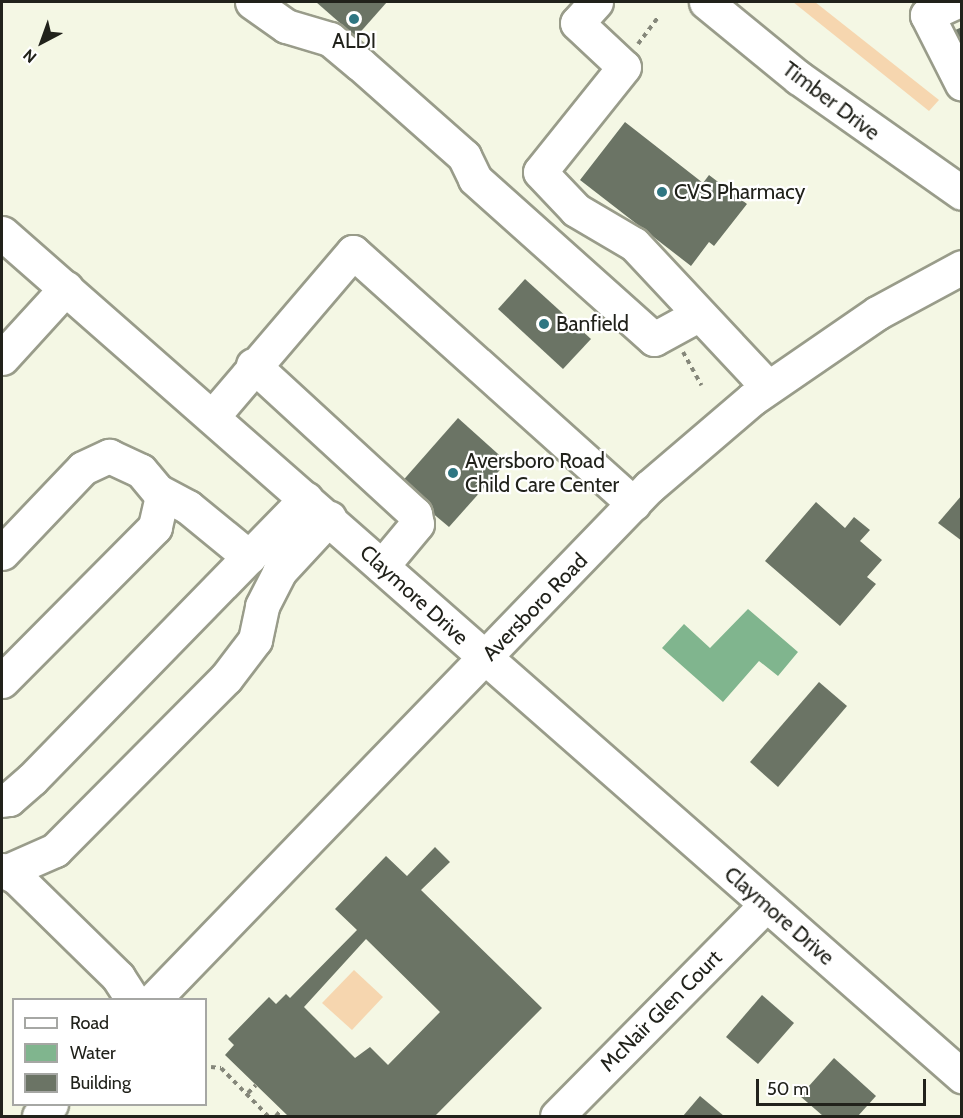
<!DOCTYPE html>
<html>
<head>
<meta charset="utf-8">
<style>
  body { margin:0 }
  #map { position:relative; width:963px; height:1118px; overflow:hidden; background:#f4f7e4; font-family:Cabin,sans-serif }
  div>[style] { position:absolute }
  .green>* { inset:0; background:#f6d6af }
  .water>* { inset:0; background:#80b58e }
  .building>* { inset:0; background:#6b7465 }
  .path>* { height:4px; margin-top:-2px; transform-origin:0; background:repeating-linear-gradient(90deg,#85877a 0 4.5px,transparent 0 9px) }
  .roads { filter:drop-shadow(2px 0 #999c8a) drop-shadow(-2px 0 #999c8a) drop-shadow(0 2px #999c8a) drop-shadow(0 -2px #999c8a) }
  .minor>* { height:33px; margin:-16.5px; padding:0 16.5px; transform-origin:16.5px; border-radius:16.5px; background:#fff }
  .major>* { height:33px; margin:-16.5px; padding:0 16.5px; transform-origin:16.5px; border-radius:16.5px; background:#fff }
  .dots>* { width:16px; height:16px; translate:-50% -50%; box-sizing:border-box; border:3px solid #fff; border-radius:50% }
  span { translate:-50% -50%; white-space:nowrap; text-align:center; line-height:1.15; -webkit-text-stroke:4.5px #fff; paint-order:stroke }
  .poi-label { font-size:21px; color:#21221b }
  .left { translate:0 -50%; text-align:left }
  .street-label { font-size:21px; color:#21221b }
  .frame { position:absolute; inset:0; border:3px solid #21221b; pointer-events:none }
  .legend { position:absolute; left:12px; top:998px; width:195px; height:108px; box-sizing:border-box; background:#fff; border:2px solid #a6a7a4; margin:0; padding:8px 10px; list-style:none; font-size:18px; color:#21221b }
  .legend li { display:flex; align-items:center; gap:12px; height:30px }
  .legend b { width:30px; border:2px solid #a6a7a4 }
  .north { position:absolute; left:12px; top:12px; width:60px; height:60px; -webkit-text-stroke:4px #fff; paint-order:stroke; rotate:221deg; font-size:16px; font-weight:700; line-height:24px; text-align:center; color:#21221b }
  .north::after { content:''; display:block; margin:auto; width:21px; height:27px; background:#21221b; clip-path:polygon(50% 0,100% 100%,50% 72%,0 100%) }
  .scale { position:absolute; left:756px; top:1079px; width:170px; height:27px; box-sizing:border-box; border:3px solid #21221b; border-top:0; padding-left:8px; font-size:18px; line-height:21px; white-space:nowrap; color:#21221b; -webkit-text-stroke:4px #fff; paint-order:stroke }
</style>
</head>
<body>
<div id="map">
  <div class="green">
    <div style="clip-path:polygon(793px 2px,815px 2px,939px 100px,929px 111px)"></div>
    <div style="clip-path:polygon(354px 970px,383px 997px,352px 1030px,322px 1003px)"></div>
  </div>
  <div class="water">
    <div style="clip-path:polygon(748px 609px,798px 652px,778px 676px,759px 661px,723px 702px,662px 648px,684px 624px,710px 648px)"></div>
  </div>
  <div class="building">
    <div style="clip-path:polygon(316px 2px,387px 2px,356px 37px)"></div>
    <div style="clip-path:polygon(962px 27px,962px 50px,953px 31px)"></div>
    <div style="clip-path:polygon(625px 122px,703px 183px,709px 175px,747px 204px,714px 246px,709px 242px,691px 266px,580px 180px)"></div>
    <div style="clip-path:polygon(525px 279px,591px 339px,563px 369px,498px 309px)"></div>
    <div style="clip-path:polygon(458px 418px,507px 462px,449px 527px,399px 485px)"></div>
    <div style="clip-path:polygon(962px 495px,962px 541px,938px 523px)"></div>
    <div style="clip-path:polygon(816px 502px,845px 528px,854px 517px,870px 530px,860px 541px,882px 560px,867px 577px,876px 584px,840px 626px,765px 561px)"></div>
    <div style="clip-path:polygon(819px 682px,847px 706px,778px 787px,750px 762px)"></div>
    <div style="clip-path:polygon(evenodd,435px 847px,450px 862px,421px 890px,542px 1008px,435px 1116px,288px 1116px,225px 1055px,234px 1045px,228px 1039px,269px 997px,276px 1004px,286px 994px,290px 998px,357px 930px,335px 909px,386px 856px,407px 876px,435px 847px,366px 939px,440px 1012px,388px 1065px,370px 1047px,355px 1058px,304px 1007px,366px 939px)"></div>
    <div style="clip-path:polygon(762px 995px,794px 1023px,758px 1064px,726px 1037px)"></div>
    <div style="clip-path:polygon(834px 1058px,876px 1096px,858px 1116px,823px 1116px,800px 1096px)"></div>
    <div style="clip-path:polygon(700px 1096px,724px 1116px,683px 1116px)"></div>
  </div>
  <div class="path">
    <div style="left:638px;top:44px;width:35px;rotate:-53deg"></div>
    <div style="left:683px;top:352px;width:38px;rotate:61deg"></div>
    <div style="left:211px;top:1067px;width:10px;rotate:6deg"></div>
    <div style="left:221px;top:1068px;width:67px;rotate:45.6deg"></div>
    <div style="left:248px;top:1093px;width:11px;rotate:-45deg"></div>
    <div style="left:276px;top:1116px;width:8px;rotate:-50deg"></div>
  </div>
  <div class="roads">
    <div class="minor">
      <div style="left:252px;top:2px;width:42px;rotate:35.2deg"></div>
      <div style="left:286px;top:26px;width:46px;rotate:16.5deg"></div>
      <div style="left:330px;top:39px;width:39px;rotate:40deg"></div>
      <div style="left:360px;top:64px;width:139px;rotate:41.5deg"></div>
      <div style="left:464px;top:156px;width:25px;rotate:64deg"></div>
      <div style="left:475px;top:179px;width:240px;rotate:41.8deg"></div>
      <div style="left:654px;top:339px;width:50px;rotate:-28.6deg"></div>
      <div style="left:596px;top:2px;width:28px;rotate:132deg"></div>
      <div style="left:577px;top:23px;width:64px;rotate:43.1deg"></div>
      <div style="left:624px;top:67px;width:134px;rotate:128.7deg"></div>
      <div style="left:540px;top:172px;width:52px;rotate:46.5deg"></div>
      <div style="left:576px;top:210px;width:67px;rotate:30.4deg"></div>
      <div style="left:634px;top:244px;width:196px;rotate:46.9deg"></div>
      <div style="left:955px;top:2px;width:31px;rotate:155deg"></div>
      <div style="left:927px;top:15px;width:77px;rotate:63.1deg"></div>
      <div style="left:2px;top:233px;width:1278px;rotate:41.29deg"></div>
      <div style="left:2px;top:358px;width:95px;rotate:-47.6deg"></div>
      <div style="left:253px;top:365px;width:220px;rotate:42.6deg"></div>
      <div style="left:415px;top:514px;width:10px;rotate:79deg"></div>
      <div style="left:417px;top:524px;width:55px;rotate:129.8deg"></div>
      <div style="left:212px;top:417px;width:217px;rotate:-49.5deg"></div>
      <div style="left:353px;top:252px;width:377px;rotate:41.9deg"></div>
      <div style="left:158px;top:491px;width:34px;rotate:28deg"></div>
      <div style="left:188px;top:507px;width:79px;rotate:39.3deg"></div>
      <div style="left:2px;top:553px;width:117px;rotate:-46.4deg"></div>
      <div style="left:83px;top:468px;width:29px;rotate:-25deg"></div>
      <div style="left:109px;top:456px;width:35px;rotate:25deg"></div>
      <div style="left:141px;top:471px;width:33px;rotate:50deg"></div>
      <div style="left:162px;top:496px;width:32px;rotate:103deg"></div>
      <div style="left:155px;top:527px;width:217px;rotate:134.8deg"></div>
      <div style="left:2px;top:800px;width:7px;rotate:-8deg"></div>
      <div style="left:9px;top:799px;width:30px;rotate:-41deg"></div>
      <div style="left:32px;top:779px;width:392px;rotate:-45.7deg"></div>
      <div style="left:2px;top:870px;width:16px;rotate:27deg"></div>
      <div style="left:16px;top:877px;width:143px;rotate:44.4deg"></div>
      <div style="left:118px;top:977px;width:27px;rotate:57deg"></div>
      <div style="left:5px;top:872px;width:55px;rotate:-23.7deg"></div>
      <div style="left:55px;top:850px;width:243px;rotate:-45.2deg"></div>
      <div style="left:226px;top:678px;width:48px;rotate:-52.7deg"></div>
      <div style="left:255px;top:640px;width:35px;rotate:-78deg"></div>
      <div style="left:262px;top:606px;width:38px;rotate:-63deg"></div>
      <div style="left:279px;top:572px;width:74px;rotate:-47.2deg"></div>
      <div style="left:153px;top:1000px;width:714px;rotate:-45.97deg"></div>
      <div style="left:649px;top:487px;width:135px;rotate:-40.5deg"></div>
      <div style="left:752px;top:399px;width:152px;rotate:-34.5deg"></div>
      <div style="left:877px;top:313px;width:97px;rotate:-28.4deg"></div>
      <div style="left:39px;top:1116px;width:17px;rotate:-45deg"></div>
      <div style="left:557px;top:1116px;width:297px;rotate:-45.3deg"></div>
    </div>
    <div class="major">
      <div style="left:706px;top:2px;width:120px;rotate:39.3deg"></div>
      <div style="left:799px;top:78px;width:199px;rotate:35.2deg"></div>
    </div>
  </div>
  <div class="dots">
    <div style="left:354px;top:19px;background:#2f7682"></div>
    <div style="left:662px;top:192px;background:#2f7682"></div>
    <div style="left:544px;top:324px;background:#2f7682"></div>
    <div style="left:453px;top:473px;background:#2f7682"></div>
  </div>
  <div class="poi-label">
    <span style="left:354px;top:41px">ALDI</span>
    <span class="left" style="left:674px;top:192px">CVS Pharmacy</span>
    <span class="left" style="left:556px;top:324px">Banfield</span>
    <span class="left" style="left:465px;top:473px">Aversboro Road<br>Child Care Center</span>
  </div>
  <div class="street-label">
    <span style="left:831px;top:101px;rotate:37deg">Timber Drive</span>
    <span style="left:414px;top:595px;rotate:42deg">Claymore Drive</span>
    <span style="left:535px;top:607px;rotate:-46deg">Aversboro Road</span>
    <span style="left:779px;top:916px;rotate:41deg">Claymore Drive</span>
    <span style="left:661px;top:1011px;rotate:-45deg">McNair Glen Court</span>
  </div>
  <div class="frame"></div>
  <ul class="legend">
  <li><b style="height:8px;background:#fff"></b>Road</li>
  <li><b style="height:16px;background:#80b58e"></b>Water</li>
  <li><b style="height:16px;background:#6b7465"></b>Building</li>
  </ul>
  <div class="north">N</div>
  <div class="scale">50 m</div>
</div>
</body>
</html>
